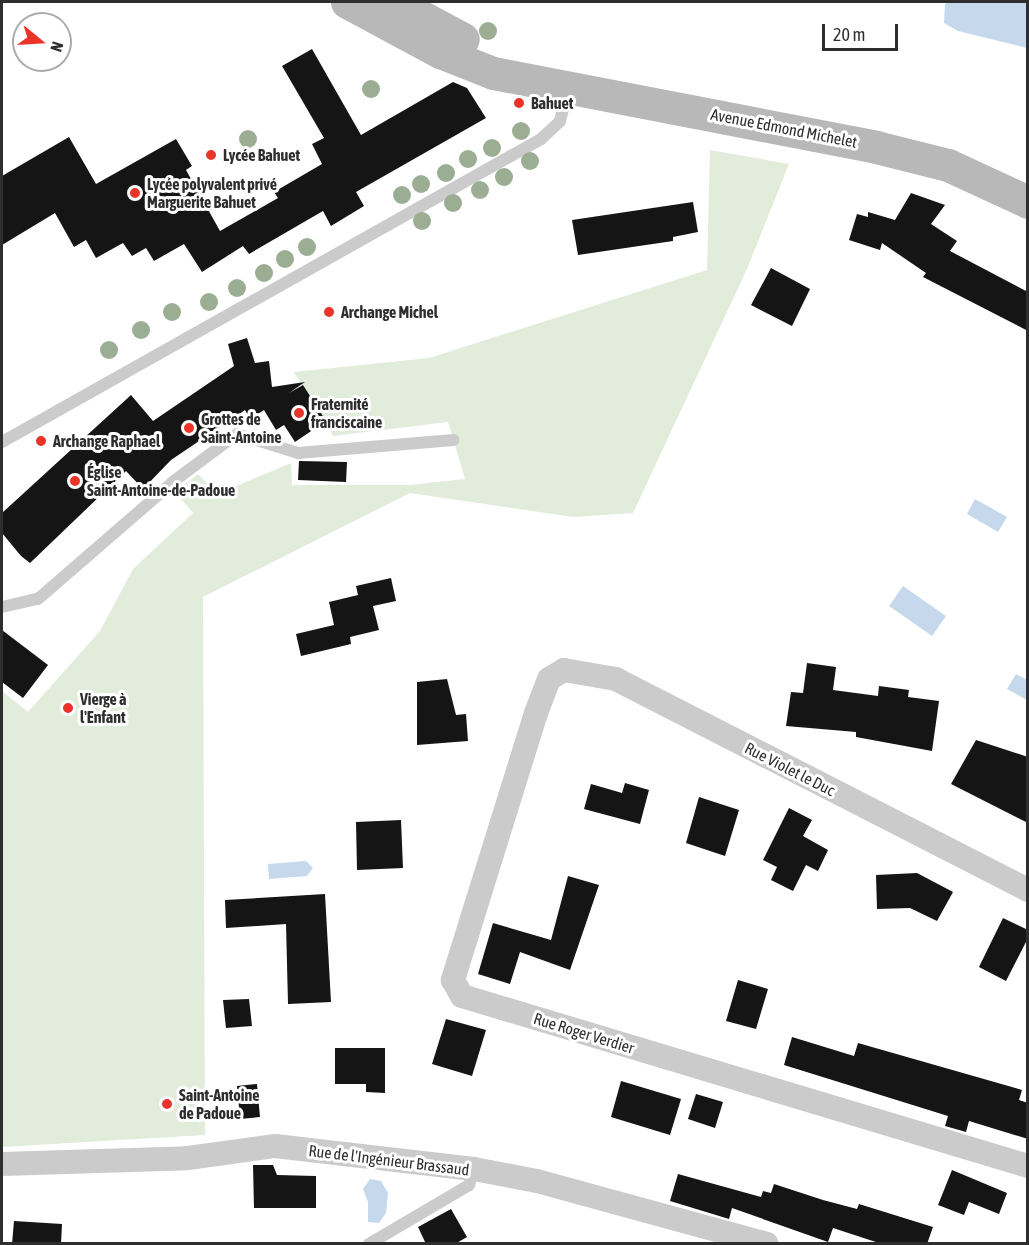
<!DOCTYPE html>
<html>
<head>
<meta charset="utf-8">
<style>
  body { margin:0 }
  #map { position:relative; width:1029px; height:1245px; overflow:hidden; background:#fff; font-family:"Asap Condensed",sans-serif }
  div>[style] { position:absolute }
  .green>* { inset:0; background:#e2ecdb }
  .water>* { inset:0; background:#c6d9ec }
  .building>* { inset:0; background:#151515 }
  .service>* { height:12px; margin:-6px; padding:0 6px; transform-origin:6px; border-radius:6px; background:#cbcbcb }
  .minor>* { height:24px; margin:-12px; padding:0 12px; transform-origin:12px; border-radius:12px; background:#cbcbcb }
  .secondary>* { height:33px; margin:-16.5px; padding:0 16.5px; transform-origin:16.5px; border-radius:16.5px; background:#b8b8b8 }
  .trees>* { width:18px; height:18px; margin:-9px; border-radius:50%; background:#9bae93 }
  .dots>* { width:16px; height:16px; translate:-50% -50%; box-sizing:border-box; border:3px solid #fff; border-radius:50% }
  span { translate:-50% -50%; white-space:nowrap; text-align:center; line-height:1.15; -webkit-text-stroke:6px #fff; paint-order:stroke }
  .poi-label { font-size:16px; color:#2e2e2e; font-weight:700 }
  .left { translate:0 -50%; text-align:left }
  .street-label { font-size:16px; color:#2e2e2e }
  .frame { position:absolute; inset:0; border:3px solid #2e2e2e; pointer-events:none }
  .north { position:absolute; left:12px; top:12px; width:60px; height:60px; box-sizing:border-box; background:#fff; border:2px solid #ababab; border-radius:50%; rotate:108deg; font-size:16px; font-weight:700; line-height:24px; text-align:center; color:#2e2e2e }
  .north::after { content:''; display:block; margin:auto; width:21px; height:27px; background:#ea342a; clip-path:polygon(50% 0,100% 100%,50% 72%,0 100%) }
  .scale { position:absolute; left:822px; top:24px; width:76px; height:27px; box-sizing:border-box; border:3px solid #2e2e2e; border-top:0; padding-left:8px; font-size:18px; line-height:21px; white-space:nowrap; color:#2e2e2e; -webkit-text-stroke:4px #fff; paint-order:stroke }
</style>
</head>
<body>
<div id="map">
  <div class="green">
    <div style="clip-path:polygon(710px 150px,789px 164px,747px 269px,633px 513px,573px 517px,410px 493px,203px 597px,205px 1135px,2px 1147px,2px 691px,28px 712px,100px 631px,133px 569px,193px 513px,175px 492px,198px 474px,217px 494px,291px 463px,292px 485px,409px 485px,465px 479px,448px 422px,333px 436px,294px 372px,429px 358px,707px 270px)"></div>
  </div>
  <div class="water">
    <div style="clip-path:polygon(949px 2px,1027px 2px,1027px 48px,958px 31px,944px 23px,945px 4px)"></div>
    <div style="clip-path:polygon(975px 499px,1007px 517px,998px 532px,967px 514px)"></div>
    <div style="clip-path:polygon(903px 586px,946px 616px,932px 636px,889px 606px)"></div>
    <div style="clip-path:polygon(1016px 674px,1027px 680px,1027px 700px,1007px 689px)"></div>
    <div style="clip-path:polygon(306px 861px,313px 868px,307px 876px,269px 879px,268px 864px)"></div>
    <div style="clip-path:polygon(370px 1179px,381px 1181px,388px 1193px,386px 1213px,379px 1223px,368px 1222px,368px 1202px,363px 1189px)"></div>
  </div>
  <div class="building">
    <div style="clip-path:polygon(312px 49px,361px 135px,453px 82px,467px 88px,486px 118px,356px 192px,364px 206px,331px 226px,323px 211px,249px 254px,243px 246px,202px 272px,184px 244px,154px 261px,146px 248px,132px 256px,123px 243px,96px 258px,86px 240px,74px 247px,55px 213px,2px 245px,2px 176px,69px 137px,96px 184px,176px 139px,192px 166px,186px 170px,220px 231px,278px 198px,274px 192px,322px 164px,312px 144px,324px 138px,282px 66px)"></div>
    <div style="clip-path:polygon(911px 193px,945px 205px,931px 224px,957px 241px,950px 251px,1028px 292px,1028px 331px,923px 277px,926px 273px,882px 243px,880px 250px,849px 240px,857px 214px,868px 217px,868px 212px,895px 220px)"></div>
    <div style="clip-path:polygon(693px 202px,698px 232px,673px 237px,673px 241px,578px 255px,572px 220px)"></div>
    <div style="clip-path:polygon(771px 268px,810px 289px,792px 326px,751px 305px)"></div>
    <div style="clip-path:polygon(247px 338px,255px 363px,269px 361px,272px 387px,305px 382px,289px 393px,303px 385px,326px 421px,295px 442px,284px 425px,276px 430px,264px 410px,250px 419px,245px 410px,171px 460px,143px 489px,126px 471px,30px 563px,21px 556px,2px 533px,2px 513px,131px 395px,153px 421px,234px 366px,228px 344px)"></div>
    <div style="clip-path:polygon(299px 461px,347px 462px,346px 482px,298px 480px)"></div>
    <div style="clip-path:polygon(391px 578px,396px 601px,373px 606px,379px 630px,350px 637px,351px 644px,301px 656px,296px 634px,334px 625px,329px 602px,358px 595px,356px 586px)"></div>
    <div style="clip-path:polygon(2px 630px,48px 665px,23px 698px,2px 682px)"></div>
    <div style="clip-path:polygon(807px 663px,836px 667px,833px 690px,878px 696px,879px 686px,909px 690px,908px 697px,939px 701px,932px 751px,856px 737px,856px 732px,786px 726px,791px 692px,803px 693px)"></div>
    <div style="clip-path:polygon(447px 679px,456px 715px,466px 714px,468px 741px,417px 745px,417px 682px)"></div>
    <div style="clip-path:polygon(976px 740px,1028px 757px,1028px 823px,951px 784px)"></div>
    <div style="clip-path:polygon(625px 783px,649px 790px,640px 824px,584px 809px,591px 784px,622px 793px)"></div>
    <div style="clip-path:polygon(699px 797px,739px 810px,725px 856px,686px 843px)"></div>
    <div style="clip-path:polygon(789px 808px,812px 820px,803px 836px,828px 850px,818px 871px,806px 865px,793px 891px,771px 880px,777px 867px,763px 860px)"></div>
    <div style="clip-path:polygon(401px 820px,403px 868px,357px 870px,356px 822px)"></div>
    <div style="clip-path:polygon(917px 873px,953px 892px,937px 921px,910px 908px,877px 909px,876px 875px)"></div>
    <div style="clip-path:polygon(568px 876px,599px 885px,570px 970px,520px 952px,510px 984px,478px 974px,493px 923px,551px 940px)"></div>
    <div style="clip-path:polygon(325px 894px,331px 1002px,288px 1004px,286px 924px,226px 928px,225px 900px)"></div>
    <div style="clip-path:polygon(1003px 918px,1028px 930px,1028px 938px,1006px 981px,979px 967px)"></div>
    <div style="clip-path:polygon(738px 980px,768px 989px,756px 1029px,726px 1021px)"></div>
    <div style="clip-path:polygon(249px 999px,252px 1026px,226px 1028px,223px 1000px)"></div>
    <div style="clip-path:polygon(446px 1019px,486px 1030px,472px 1076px,432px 1064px)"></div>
    <div style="clip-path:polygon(792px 1037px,854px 1056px,858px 1043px,1022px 1090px,1019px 1100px,1028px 1103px,1028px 1139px,969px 1121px,966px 1132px,945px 1126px,948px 1116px,784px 1065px)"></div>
    <div style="clip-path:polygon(335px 1048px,385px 1048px,385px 1093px,366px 1092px,366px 1084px,335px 1084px)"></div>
    <div style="clip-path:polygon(621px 1081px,681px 1099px,670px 1135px,611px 1117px)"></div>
    <div style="clip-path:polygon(257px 1084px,260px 1117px,240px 1119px,237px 1086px)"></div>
    <div style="clip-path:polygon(696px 1094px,723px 1102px,715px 1128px,688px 1119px)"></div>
    <div style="clip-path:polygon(253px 1165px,273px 1165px,277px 1175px,316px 1176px,316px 1208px,254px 1208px)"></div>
    <div style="clip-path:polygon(952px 1170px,1007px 1193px,999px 1214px,969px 1202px,964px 1215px,938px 1205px)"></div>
    <div style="clip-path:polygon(678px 1174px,761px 1197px,763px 1191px,771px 1193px,774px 1184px,823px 1200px,857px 1209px,859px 1204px,933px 1227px,927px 1244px,882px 1244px,833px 1228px,828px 1242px,732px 1208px,729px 1219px,670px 1201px)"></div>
    <div style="clip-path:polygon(451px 1209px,467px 1237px,455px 1244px,426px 1244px,418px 1227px)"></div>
    <div style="clip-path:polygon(14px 1221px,62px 1224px,61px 1244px,12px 1244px)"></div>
  </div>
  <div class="service">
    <div style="left:2px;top:442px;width:618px;rotate:-29.34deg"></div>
    <div style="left:541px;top:139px;width:26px;rotate:-43deg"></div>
    <div style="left:560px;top:121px;width:34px;rotate:-76deg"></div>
    <div style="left:2px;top:607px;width:37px;rotate:-13deg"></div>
    <div style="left:38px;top:599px;width:180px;rotate:-40.9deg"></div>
    <div style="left:174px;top:481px;width:79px;rotate:-36.7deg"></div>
    <div style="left:237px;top:434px;width:64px;rotate:17.3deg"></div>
    <div style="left:298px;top:453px;width:156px;rotate:-4.8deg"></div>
    <div style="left:369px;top:1244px;width:116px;rotate:-30.5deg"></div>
    <div style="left:469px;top:1185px;width:17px;rotate:-73deg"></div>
  </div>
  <div class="minor">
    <div style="left:1028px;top:890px;width:463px;rotate:-152.9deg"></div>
    <div style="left:616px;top:679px;width:53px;rotate:-170.2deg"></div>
    <div style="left:564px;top:670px;width:17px;rotate:149deg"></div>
    <div style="left:549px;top:679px;width:36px;rotate:111deg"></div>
    <div style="left:536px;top:713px;width:280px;rotate:107.3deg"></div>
    <div style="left:453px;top:980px;width:18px;rotate:61deg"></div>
    <div style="left:462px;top:996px;width:591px;rotate:16.72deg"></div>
    <div style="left:2px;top:1164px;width:186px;rotate:-1.8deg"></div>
    <div style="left:188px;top:1158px;width:88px;rotate:-7.9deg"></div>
    <div style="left:275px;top:1146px;width:200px;rotate:6.6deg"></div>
    <div style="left:474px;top:1169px;width:64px;rotate:10.8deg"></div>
    <div style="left:537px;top:1181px;width:238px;rotate:15.3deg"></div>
  </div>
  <div class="secondary">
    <div style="left:347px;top:2px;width:106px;rotate:28.3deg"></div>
    <div style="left:440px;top:52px;width:57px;rotate:21.6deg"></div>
    <div style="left:493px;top:73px;width:390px;rotate:10.9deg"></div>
    <div style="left:876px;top:147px;width:74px;rotate:14deg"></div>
    <div style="left:948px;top:165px;width:88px;rotate:24.8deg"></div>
    <div style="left:394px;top:2px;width:78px;rotate:28.2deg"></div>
  </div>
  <div class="trees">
    <div style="left:488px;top:31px"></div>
    <div style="left:371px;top:89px"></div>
    <div style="left:521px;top:131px"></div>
    <div style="left:248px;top:139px"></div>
    <div style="left:492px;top:148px"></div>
    <div style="left:468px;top:159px"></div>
    <div style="left:530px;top:161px"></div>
    <div style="left:446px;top:173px"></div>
    <div style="left:504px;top:177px"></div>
    <div style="left:421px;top:184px"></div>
    <div style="left:480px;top:190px"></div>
    <div style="left:402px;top:195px"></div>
    <div style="left:453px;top:203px"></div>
    <div style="left:422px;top:221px"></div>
    <div style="left:307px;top:247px"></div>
    <div style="left:285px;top:259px"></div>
    <div style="left:264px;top:273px"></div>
    <div style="left:237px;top:288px"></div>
    <div style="left:209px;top:302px"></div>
    <div style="left:172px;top:312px"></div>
    <div style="left:141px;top:330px"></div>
    <div style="left:109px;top:350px"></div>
  </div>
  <div class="dots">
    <div style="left:519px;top:103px;background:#ea342a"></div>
    <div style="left:211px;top:155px;background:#ea342a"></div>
    <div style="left:135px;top:193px;background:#ea342a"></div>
    <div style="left:329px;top:312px;background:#ea342a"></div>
    <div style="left:299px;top:413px;background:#ea342a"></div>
    <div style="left:189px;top:428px;background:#ea342a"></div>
    <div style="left:41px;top:441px;background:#ea342a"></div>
    <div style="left:75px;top:481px;background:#ea342a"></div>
    <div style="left:68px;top:708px;background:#ea342a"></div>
    <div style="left:167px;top:1104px;background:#ea342a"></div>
  </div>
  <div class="poi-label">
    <span class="left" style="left:531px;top:103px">Bahuet</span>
    <span class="left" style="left:223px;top:155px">Lycée Bahuet</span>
    <span class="left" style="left:147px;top:193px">Lycée polyvalent privé<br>Marguerite Bahuet</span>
    <span class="left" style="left:341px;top:312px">Archange Michel</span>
    <span class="left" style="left:311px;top:413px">Fraternité<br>franciscaine</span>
    <span class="left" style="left:201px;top:428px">Grottes de<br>Saint-Antoine</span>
    <span class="left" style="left:53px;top:441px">Archange Raphael</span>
    <span class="left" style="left:87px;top:481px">Église<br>Saint-Antoine-de-Padoue</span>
    <span class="left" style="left:80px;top:708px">Vierge à<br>l'Enfant</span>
    <span class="left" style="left:179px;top:1104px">Saint-Antoine<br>de Padoue</span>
  </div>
  <div class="street-label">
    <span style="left:784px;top:128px;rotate:11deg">Avenue Edmond Michelet</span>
    <span style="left:790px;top:769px;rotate:27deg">Rue Violet le Duc</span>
    <span style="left:584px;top:1033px;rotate:17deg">Rue Roger Verdier</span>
    <span style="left:389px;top:1160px;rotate:7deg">Rue de l'Ingénieur Brassaud</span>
  </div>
  <div class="frame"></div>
  <div class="north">N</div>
  <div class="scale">20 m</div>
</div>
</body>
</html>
